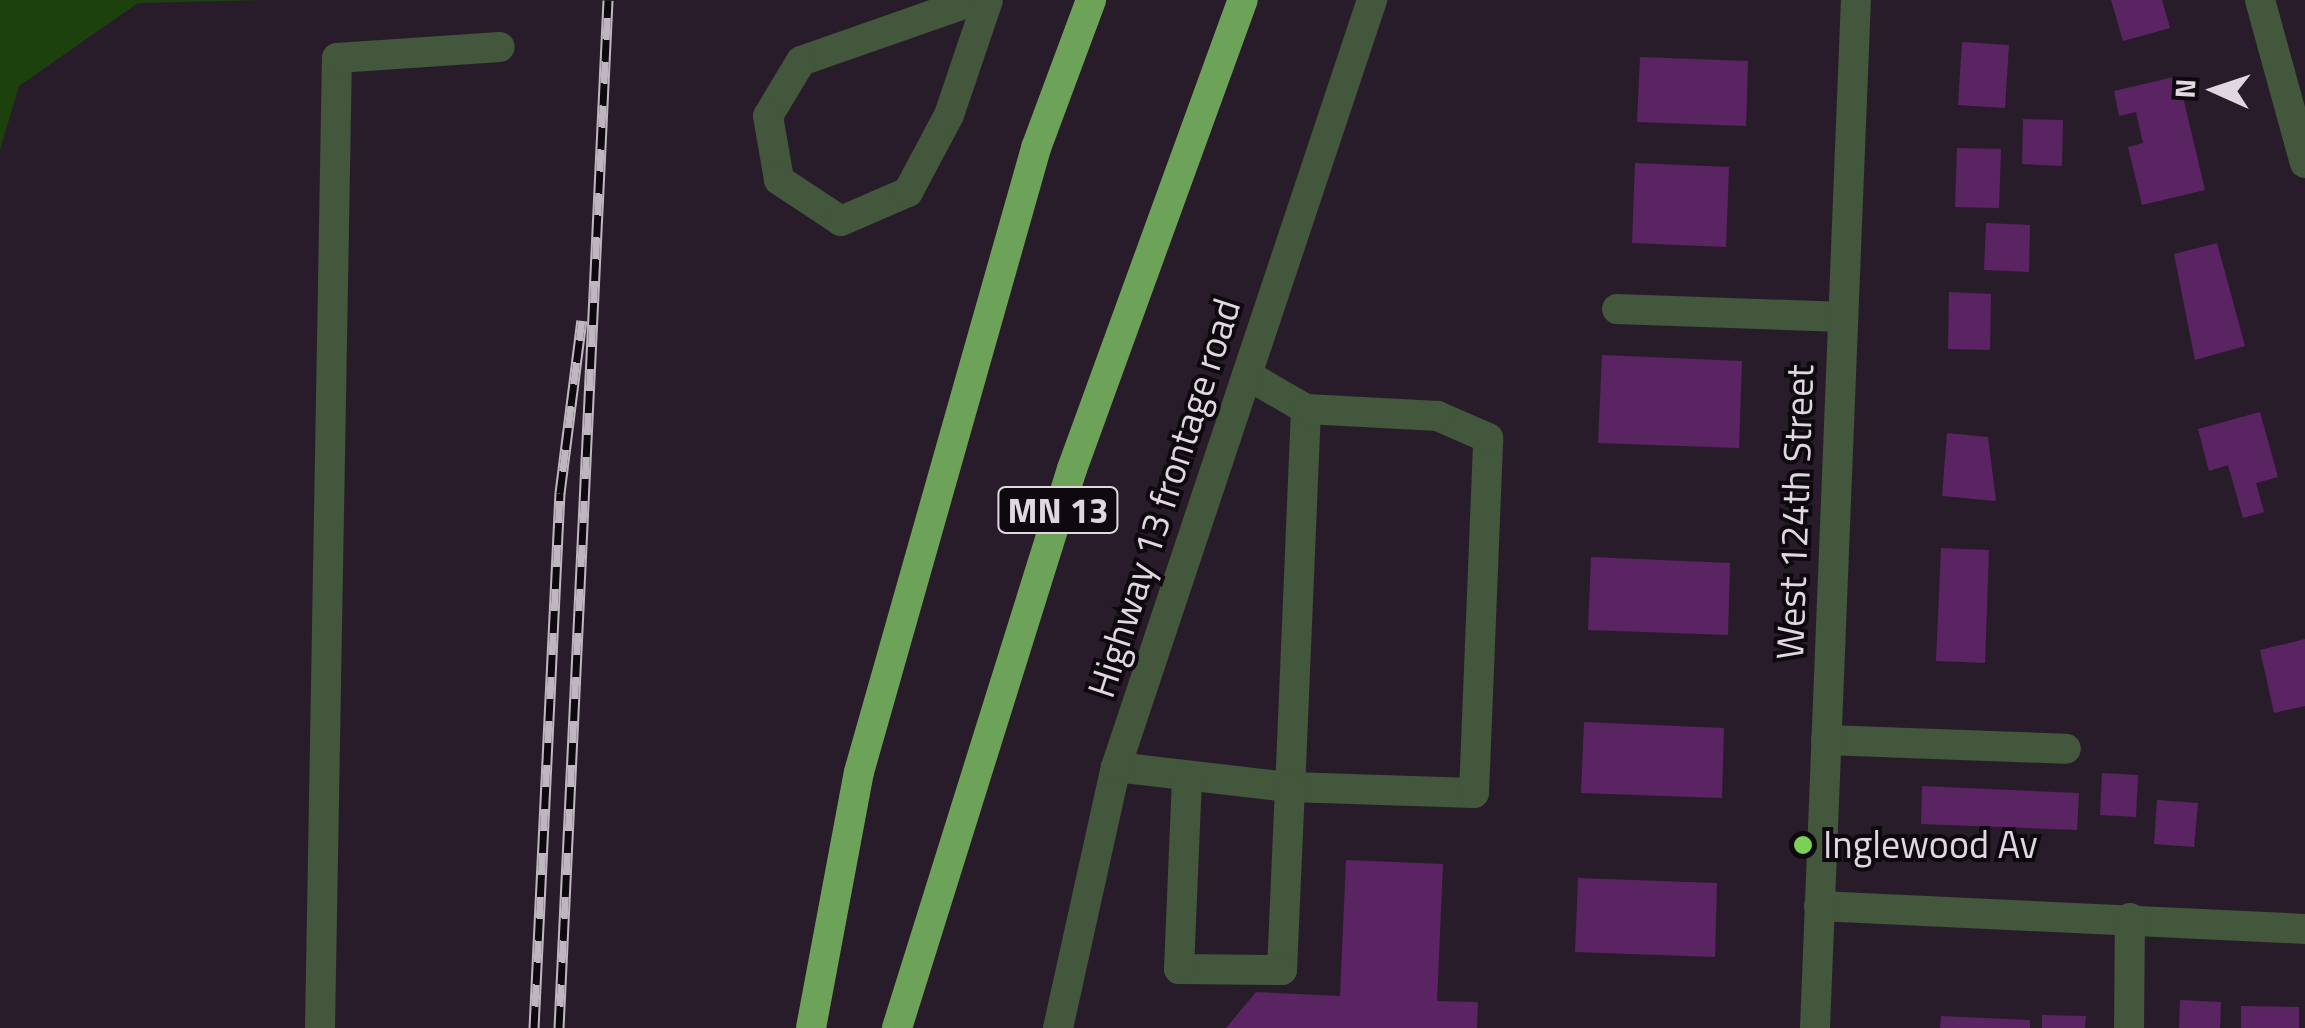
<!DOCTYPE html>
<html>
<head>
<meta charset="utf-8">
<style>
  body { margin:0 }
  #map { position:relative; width:2305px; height:1028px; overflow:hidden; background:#291c2a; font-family:"Titillium Web",sans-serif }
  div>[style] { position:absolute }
  .green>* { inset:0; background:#1d410d }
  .building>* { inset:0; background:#5a2462 }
  .minor>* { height:30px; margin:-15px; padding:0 15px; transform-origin:15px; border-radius:15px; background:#42573b }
  .highway>* { height:30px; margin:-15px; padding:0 15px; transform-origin:15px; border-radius:15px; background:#6da259 }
  .rail>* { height:11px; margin-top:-5.5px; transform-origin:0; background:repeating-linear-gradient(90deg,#0e090f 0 22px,#c0b6c1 0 44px); box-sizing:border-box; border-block:2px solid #c0b6c1 }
  .dots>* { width:28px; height:28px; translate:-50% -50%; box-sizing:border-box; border:5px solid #0e090f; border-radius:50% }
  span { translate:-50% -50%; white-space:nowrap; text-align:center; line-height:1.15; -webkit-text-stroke:8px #0e090f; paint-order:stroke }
  .shield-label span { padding:2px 8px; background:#0e090f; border:2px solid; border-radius:8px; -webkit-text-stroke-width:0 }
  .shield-label { font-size:35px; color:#e0d7e1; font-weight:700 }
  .street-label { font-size:38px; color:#e0d7e1 }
  .poi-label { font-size:38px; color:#e0d7e1 }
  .left { translate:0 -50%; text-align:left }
  .north { position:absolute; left:2165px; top:40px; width:100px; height:100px; -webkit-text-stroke:8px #0e090f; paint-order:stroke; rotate:273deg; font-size:28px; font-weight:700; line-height:40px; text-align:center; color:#e0d7e1 }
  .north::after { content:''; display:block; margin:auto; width:35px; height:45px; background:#e0d7e1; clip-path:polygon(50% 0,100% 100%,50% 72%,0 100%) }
</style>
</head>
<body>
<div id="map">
  <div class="green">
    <div style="clip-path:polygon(0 0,265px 0,138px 3px,19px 86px,0 150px)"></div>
  </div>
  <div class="building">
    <div style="clip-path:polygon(2111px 0,2162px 0,2170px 28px,2123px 41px)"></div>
    <div style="clip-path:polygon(1962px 42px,2009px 45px,2005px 108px,1958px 105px)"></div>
    <div style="clip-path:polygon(1640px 57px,1748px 61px,1746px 126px,1637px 122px)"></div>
    <div style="clip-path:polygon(2178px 76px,2205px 190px,2142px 205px,2128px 147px,2143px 143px,2136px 112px,2119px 116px,2114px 91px)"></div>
    <div style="clip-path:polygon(2023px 119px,2063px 120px,2062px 166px,2022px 164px)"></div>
    <div style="clip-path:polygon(1957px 148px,2001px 149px,1999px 208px,1955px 207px)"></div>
    <div style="clip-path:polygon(1635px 163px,1729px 167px,1726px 247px,1632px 243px)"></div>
    <div style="clip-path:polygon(1986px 223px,2030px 225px,2029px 272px,1984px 270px)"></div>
    <div style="clip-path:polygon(2217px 243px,2245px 346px,2195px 360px,2174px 254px)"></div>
    <div style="clip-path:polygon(1949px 292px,1991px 294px,1990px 350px,1948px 349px)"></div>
    <div style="clip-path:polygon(1602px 355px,1742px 361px,1739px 448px,1598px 443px)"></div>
    <div style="clip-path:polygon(2260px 412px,2278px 477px,2256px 483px,2264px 512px,2243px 518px,2228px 465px,2209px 471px,2198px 429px)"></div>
    <div style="clip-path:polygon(1947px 433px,1988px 437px,1996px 501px,1942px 496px)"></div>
    <div style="clip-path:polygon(1941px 548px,1989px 550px,1985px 663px,1936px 661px)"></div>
    <div style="clip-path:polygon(1591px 557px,1730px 563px,1728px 635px,1588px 630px)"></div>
    <div style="clip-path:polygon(2305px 639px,2305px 706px,2274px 713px,2260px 650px)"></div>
    <div style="clip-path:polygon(1584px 722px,1724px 728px,1722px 798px,1581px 793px)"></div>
    <div style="clip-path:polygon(2102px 773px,2138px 775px,2136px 817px,2100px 815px)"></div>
    <div style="clip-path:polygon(1922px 786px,2079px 793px,2077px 830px,1921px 824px)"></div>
    <div style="clip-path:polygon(2157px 800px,2198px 803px,2194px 847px,2154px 844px)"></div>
    <div style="clip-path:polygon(1346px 860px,1443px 864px,1437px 1001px,1478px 1002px,1477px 1028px,1226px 1028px,1256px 992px,1340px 996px)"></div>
    <div style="clip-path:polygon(1578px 878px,1717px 883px,1715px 957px,1575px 952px)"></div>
    <div style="clip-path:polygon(2180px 1000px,2221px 1002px,2220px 1028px,2179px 1028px)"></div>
    <div style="clip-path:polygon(2241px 1006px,2299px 1007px,2299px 1028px,2241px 1028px)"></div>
    <div style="clip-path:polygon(2042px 1015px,2086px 1016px,2085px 1028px,2042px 1028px)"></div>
    <div style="clip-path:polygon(1941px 1016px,2030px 1020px,2030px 1028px,1940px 1028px)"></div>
  </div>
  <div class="minor">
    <div style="left:975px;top:0;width:184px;rotate:160.7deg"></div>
    <div style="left:801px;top:61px;width:64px;rotate:121deg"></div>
    <div style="left:768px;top:116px;width:65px;rotate:80.2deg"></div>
    <div style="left:779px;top:180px;width:74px;rotate:33.5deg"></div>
    <div style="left:841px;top:221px;width:73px;rotate:-23.4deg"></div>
    <div style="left:908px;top:192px;width:87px;rotate:-62deg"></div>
    <div style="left:949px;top:115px;width:121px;rotate:-71.3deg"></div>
    <div style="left:2260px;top:0;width:169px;rotate:74.6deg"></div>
    <div style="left:1617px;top:309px;width:226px;rotate:2deg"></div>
    <div style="left:1247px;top:375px;width:68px;rotate:30deg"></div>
    <div style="left:1306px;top:409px;width:378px;rotate:92.4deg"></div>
    <div style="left:1290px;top:787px;width:184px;rotate:1.9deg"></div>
    <div style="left:1474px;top:793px;width:355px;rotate:-87.7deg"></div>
    <div style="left:1488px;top:438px;width:55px;rotate:-156.3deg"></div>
    <div style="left:1438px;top:416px;width:132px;rotate:-177deg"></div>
    <div style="left:1826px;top:740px;width:240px;rotate:2.1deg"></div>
    <div style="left:1116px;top:767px;width:175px;rotate:6.6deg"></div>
    <div style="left:1290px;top:787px;width:183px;rotate:92.5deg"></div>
    <div style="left:1282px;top:970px;width:103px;rotate:-179.4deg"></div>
    <div style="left:1179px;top:969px;width:189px;rotate:-87.6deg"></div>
    <div style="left:1819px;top:906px;width:487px;rotate:2.7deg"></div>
    <div style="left:320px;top:1028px;width:970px;rotate:-89deg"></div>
    <div style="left:337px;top:58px;width:163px;rotate:-3.9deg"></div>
    <div style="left:1058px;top:1028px;width:267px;rotate:-77.5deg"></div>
    <div style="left:1116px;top:767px;width:809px;rotate:-71.54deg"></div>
    <div style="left:1815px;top:1028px;width:1029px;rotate:-87.72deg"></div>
    <div style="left:2129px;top:1028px;width:110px;rotate:-89.5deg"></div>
  </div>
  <div class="highway">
    <div style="left:811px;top:1028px;width:260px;rotate:-79.4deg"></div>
    <div style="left:859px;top:772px;width:649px;rotate:-74.16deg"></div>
    <div style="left:1036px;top:148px;width:158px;rotate:-69.6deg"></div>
    <div style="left:897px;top:1028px;width:586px;rotate:-72.62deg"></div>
    <div style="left:1072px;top:469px;width:499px;rotate:-70deg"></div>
  </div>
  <div class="rail">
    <div style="left:534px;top:1028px;width:536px;rotate:-87.22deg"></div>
    <div style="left:560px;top:493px;width:174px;rotate:-82.8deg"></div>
    <div style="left:559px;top:1028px;width:1029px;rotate:-87.27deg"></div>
  </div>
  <div class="dots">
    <div style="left:1803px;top:845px;background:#7ad156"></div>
  </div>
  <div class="shield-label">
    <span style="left:1058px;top:510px">MN 13</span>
  </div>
  <div class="street-label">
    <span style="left:1164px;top:498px;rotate:-72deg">Highway 13 frontage road</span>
    <span style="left:1795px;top:512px;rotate:-88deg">West 124th Street</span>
  </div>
  <div class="poi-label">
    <span class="left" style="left:1823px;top:845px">Inglewood Av</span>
  </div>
  <div class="north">N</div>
</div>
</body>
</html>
